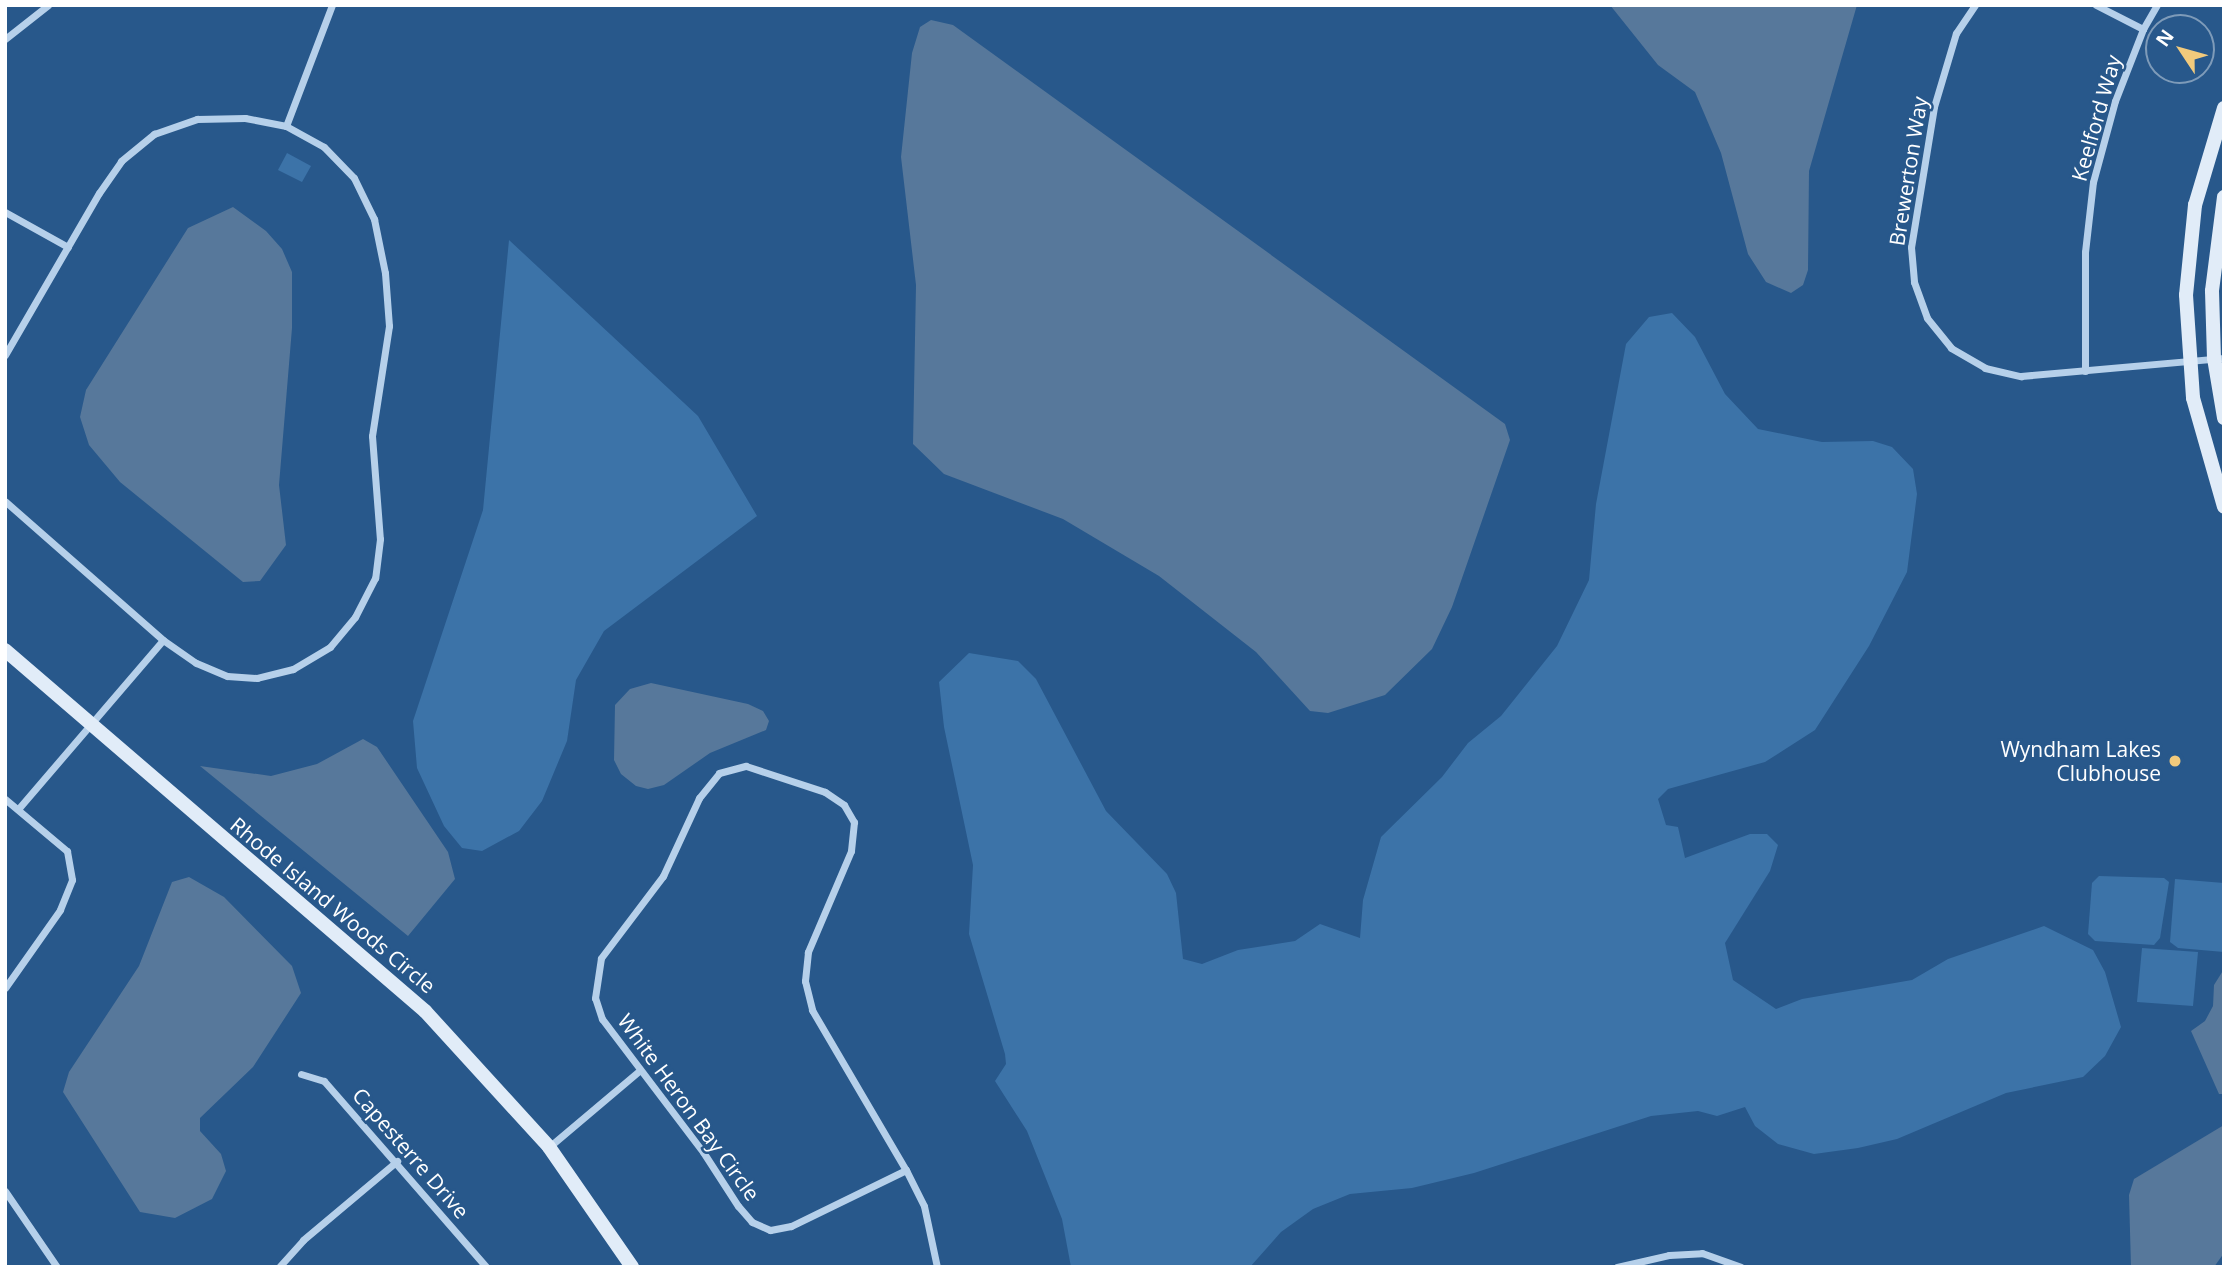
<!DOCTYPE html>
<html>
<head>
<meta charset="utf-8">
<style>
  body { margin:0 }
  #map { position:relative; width:2229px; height:1272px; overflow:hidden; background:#28588b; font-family:"Open Sans",sans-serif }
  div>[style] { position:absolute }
  .green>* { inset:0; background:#3c73a8 }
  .water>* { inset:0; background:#57789b }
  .street>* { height:7px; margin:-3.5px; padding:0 3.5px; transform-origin:3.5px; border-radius:3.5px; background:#b6d0ea }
  .secondary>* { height:14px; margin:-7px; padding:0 7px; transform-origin:7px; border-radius:7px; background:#e1ecf8 }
  .dots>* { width:19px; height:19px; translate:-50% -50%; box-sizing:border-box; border:4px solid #28588b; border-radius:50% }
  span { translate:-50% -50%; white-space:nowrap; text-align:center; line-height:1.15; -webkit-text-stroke:5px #28588b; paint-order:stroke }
  .street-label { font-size:21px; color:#fff }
  .poi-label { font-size:21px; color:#fff }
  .right { translate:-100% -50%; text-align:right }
  .frame { position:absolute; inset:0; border:7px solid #fff; pointer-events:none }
  .north { position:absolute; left:2145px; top:14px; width:70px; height:70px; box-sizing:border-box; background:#28588b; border:2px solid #7e9bb9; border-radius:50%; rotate:306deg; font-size:19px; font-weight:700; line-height:28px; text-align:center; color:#fff }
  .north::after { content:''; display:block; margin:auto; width:24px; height:32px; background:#f2ca7c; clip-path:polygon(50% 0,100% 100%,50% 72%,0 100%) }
</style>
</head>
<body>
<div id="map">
  <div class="green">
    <div style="clip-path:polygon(287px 153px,311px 166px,302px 182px,278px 170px)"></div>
    <div style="clip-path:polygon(509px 240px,698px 416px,757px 516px,604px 631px,576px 680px,567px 741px,542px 801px,519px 831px,482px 851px,462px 848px,444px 826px,417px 768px,413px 721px,483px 510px)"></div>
    <div style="clip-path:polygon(1672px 313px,1695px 337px,1725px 394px,1758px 429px,1822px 442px,1873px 441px,1892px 447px,1913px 469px,1917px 494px,1907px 572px,1869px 646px,1815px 730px,1765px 762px,1668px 789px,1658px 799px,1666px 825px,1678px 827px,1685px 858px,1750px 834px,1767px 834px,1778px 845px,1770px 871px,1725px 943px,1733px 980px,1776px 1009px,1802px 999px,1912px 980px,1948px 959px,2044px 926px,2093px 950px,2105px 972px,2121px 1027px,2105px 1056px,2083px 1077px,2006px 1093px,1897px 1139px,1858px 1148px,1814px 1154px,1778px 1144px,1755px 1126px,1745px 1107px,1717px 1116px,1698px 1111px,1651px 1116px,1474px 1173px,1412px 1188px,1350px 1194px,1313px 1209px,1281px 1232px,1250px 1267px,1071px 1267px,1062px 1219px,1027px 1131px,995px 1081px,1006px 1064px,1005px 1054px,969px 934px,973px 865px,944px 727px,939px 682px,969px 653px,1018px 661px,1036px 679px,1106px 811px,1167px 874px,1176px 893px,1183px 959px,1202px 964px,1238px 950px,1295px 941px,1320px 924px,1360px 938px,1363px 900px,1381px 837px,1442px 777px,1468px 743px,1501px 716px,1557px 646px,1589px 580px,1596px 504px,1626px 344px,1649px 317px)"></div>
    <div style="clip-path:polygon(2099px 876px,2164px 878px,2169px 882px,2160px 938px,2154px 945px,2095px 941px,2088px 934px,2092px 883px)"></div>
    <div style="clip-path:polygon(2175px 879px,2224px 883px,2224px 952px,2178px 948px,2170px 942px)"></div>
    <div style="clip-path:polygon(2142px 948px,2198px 952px,2193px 1006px,2137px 1002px)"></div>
  </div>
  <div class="water">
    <div style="clip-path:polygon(1610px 5px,1857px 5px,1809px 171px,1808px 270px,1803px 285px,1791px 293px,1766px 282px,1748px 254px,1721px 153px,1695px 92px,1658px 65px)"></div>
    <div style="clip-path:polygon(931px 20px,953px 25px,1505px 424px,1510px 440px,1452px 607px,1432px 649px,1385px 695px,1328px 713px,1310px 711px,1256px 652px,1159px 576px,1063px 519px,944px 474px,913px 444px,916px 285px,901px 157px,912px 53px,920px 27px)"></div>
    <div style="clip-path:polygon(233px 207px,266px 231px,282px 249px,292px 272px,292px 328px,279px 485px,286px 545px,260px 581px,243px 582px,120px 482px,89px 445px,80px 417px,86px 390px,188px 228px)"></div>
    <div style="clip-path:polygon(651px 683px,748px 704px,763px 711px,769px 721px,766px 730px,710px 753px,664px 785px,648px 789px,636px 786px,621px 774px,614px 760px,615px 705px,630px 689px)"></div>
    <div style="clip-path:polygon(363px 739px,377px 747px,448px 852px,455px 879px,408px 936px,200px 766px,271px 776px,317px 764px)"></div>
    <div style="clip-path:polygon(189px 877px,224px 897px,292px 966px,301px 993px,253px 1067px,200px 1118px,200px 1131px,221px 1154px,226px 1171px,212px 1199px,175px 1218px,140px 1212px,63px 1092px,69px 1072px,139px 966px,172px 882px)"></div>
    <div style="clip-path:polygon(2224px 969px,2224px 1094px,2219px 1094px,2191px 1031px,2205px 1021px,2213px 1006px,2214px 985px)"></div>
    <div style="clip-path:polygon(2224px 1125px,2224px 1253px,2214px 1267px,2131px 1267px,2129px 1195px,2134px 1179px)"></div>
  </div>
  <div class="street">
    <div style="left:1975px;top:5px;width:34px;rotate:124deg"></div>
    <div style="left:1956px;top:33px;width:77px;rotate:106.6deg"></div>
    <div style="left:1934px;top:107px;width:142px;rotate:99.3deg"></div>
    <div style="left:1911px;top:247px;width:35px;rotate:85deg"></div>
    <div style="left:1914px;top:282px;width:38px;rotate:70deg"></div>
    <div style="left:1927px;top:318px;width:38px;rotate:51deg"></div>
    <div style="left:1951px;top:348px;width:39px;rotate:30deg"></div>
    <div style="left:1985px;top:368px;width:37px;rotate:13deg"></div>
    <div style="left:2021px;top:376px;width:204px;rotate:-5.1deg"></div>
    <div style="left:2096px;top:5px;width:53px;rotate:27.1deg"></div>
    <div style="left:5px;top:39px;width:55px;rotate:-38.3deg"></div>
    <div style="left:286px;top:126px;width:129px;rotate:-69.2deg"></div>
    <div style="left:5px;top:212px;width:72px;rotate:29.1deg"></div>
    <div style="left:5px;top:355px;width:187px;rotate:-59.9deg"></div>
    <div style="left:99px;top:193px;width:39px;rotate:-55deg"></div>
    <div style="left:121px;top:161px;width:43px;rotate:-39.3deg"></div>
    <div style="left:154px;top:134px;width:46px;rotate:-19.2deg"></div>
    <div style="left:197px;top:119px;width:48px;rotate:-1.2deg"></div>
    <div style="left:245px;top:118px;width:42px;rotate:11deg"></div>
    <div style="left:286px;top:126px;width:43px;rotate:28.9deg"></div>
    <div style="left:324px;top:147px;width:43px;rotate:45.9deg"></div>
    <div style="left:354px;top:178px;width:46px;rotate:64deg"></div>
    <div style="left:374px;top:219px;width:55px;rotate:78.5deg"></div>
    <div style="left:385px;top:273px;width:53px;rotate:85.7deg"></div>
    <div style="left:389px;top:326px;width:111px;rotate:98.8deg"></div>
    <div style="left:372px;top:436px;width:103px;rotate:85.6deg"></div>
    <div style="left:380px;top:539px;width:39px;rotate:97deg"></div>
    <div style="left:375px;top:578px;width:44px;rotate:117.1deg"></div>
    <div style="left:355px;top:617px;width:39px;rotate:130deg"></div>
    <div style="left:330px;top:647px;width:43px;rotate:149.3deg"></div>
    <div style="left:293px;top:669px;width:37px;rotate:166deg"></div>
    <div style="left:257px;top:678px;width:30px;rotate:-176deg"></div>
    <div style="left:227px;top:676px;width:34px;rotate:-157deg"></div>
    <div style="left:196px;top:663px;width:40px;rotate:-145.1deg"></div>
    <div style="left:163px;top:640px;width:210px;rotate:-138.7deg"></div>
    <div style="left:2085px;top:371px;width:119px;rotate:-90deg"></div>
    <div style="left:2085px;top:252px;width:70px;rotate:-83.5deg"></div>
    <div style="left:2093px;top:182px;width:84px;rotate:-74.8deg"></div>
    <div style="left:2115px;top:101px;width:77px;rotate:-68.7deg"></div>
    <div style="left:2143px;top:29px;width:28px;rotate:-60deg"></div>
    <div style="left:746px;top:766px;width:83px;rotate:18.2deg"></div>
    <div style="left:825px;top:792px;width:23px;rotate:34deg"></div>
    <div style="left:844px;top:805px;width:20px;rotate:60deg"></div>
    <div style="left:854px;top:822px;width:29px;rotate:96deg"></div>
    <div style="left:851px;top:851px;width:110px;rotate:113.1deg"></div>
    <div style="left:808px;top:952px;width:29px;rotate:96deg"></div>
    <div style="left:805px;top:981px;width:30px;rotate:76deg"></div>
    <div style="left:812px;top:1010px;width:186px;rotate:59.6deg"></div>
    <div style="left:906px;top:1170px;width:128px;rotate:154deg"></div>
    <div style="left:791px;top:1226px;width:21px;rotate:169deg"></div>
    <div style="left:770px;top:1230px;width:20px;rotate:-156deg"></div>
    <div style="left:752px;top:1222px;width:21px;rotate:-131deg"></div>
    <div style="left:738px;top:1206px;width:64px;rotate:-122.9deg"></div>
    <div style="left:703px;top:1152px;width:167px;rotate:-127.2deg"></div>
    <div style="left:602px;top:1019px;width:22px;rotate:-108deg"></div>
    <div style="left:595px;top:998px;width:40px;rotate:-81.5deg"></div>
    <div style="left:601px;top:958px;width:103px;rotate:-52.9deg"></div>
    <div style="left:663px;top:876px;width:86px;rotate:-65.2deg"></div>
    <div style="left:699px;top:798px;width:32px;rotate:-51deg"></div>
    <div style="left:719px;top:773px;width:28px;rotate:-15deg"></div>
    <div style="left:5px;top:799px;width:81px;rotate:40deg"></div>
    <div style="left:67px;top:851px;width:29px;rotate:80deg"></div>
    <div style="left:72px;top:880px;width:32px;rotate:112deg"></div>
    <div style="left:60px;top:910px;width:95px;rotate:125.2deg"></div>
    <div style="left:19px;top:808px;width:221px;rotate:-49.4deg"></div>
    <div style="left:301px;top:1074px;width:24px;rotate:17deg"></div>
    <div style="left:324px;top:1081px;width:247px;rotate:48.9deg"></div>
    <div style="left:549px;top:1147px;width:118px;rotate:-40.2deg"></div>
    <div style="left:906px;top:1170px;width:40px;rotate:63.4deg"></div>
    <div style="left:924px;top:1206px;width:62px;rotate:78deg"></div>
    <div style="left:5px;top:1191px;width:92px;rotate:55.6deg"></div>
    <div style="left:279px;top:1267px;width:36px;rotate:-48deg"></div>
    <div style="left:303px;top:1240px;width:123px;rotate:-40deg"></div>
    <div style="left:1617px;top:1267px;width:53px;rotate:-13deg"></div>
    <div style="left:1669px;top:1255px;width:33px;rotate:-3deg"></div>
    <div style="left:1702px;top:1253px;width:41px;rotate:19.7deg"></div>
  </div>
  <div class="secondary">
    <div style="left:2224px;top:108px;width:101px;rotate:106.6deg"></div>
    <div style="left:2195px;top:205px;width:90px;rotate:95.7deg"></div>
    <div style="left:2186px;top:295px;width:103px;rotate:86.1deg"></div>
    <div style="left:2193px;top:398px;width:113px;rotate:74.1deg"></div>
    <div style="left:2224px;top:197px;width:95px;rotate:97.3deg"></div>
    <div style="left:2212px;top:291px;width:67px;rotate:88.3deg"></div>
    <div style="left:2214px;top:358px;width:61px;rotate:80.5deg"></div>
    <div style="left:5px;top:650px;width:554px;rotate:40.68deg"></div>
    <div style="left:425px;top:1011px;width:184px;rotate:47.6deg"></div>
    <div style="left:549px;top:1147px;width:146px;rotate:55.3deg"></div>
  </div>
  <div class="dots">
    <div style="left:2175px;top:761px;background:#f2ca7c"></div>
  </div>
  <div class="street-label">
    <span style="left:2096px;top:118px;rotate:-74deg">Keelford Way</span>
    <span style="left:1908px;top:171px;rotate:-81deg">Brewerton Way</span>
    <span style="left:333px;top:905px;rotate:40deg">Rhode Island Woods Circle</span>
    <span style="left:689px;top:1107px;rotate:54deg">White Heron Bay Circle</span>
    <span style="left:411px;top:1153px;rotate:49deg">Capesterre Drive</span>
  </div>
  <div class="poi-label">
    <span class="right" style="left:2161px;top:761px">Wyndham Lakes<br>Clubhouse</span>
  </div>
  <div class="frame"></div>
  <div class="north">N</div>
</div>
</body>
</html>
